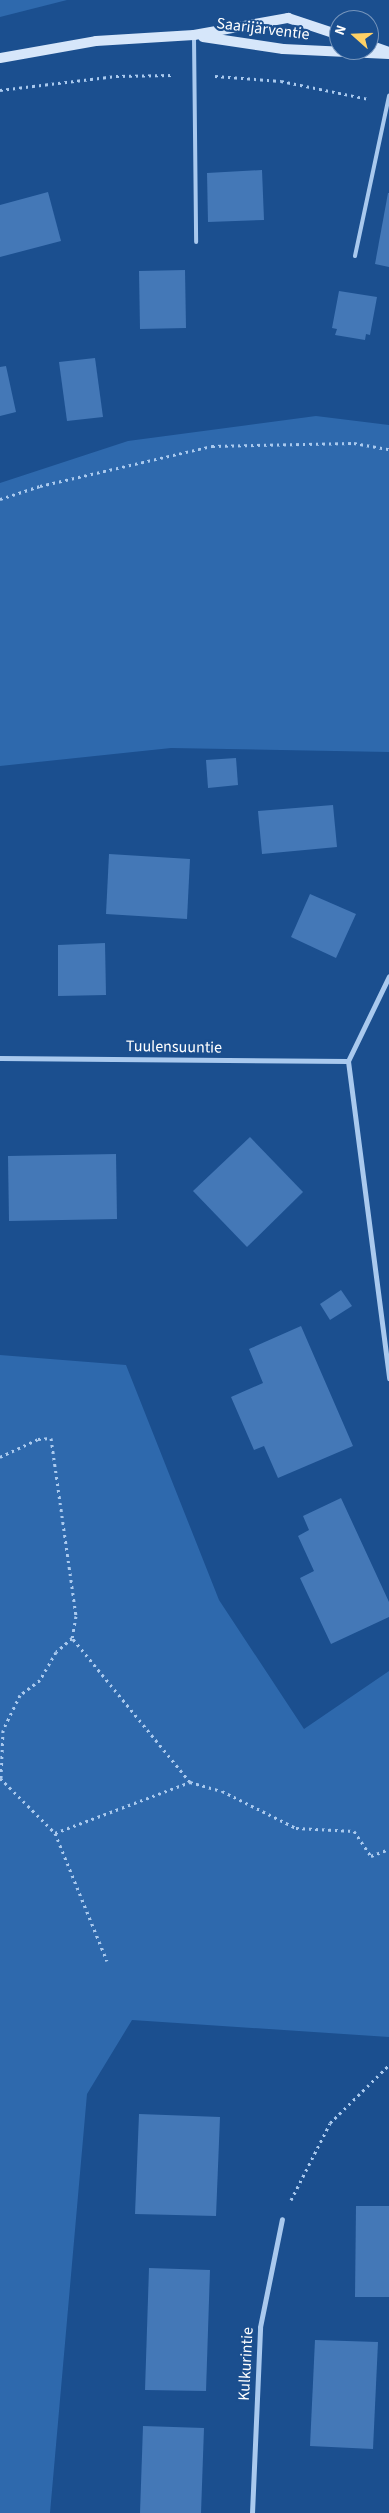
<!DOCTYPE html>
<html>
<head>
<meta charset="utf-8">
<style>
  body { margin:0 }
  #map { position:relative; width:389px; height:2513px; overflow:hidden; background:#1b4f8f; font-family:"Source Sans 3",sans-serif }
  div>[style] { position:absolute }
  .green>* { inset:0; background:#2e69ad }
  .building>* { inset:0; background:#4478b7 }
  .path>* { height:3px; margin-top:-1.5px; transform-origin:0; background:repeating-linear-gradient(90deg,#a9c9ee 0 2.5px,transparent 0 6.5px) }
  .service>* { height:4px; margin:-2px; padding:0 2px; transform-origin:2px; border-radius:2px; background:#a9c9ee }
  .minor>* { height:5px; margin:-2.5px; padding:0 2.5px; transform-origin:2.5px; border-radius:2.5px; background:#a9c9ee }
  .secondary>* { height:10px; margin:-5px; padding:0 5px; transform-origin:5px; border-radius:5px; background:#d6e6fa }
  span { translate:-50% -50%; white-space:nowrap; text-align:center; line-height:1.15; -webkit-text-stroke:4.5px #1b4f8f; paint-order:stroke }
  .street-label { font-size:16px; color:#fff }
  .north { position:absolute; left:329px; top:10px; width:50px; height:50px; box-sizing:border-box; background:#1b4f8f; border:1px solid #7695bc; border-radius:50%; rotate:290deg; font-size:14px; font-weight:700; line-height:20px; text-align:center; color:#fff }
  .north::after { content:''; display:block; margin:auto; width:18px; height:22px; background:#ffd166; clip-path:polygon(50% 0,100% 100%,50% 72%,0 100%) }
</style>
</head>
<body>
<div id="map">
  <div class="green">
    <div style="clip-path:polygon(0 0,67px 0,0 17px)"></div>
    <div style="clip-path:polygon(316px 416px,389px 425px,389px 752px,171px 748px,0 766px,0 483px,128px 441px)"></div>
    <div style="clip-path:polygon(0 1355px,126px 1365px,219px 1600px,304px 1729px,389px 1671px,389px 2037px,132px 2020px,87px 2094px,50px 2513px,0 2513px)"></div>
  </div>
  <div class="building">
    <div style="clip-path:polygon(262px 170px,264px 220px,208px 222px,207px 173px)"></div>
    <div style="clip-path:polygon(48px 192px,61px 241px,0 257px,0 205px)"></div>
    <div style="clip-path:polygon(388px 193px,389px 193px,389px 267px,375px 264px)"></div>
    <div style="clip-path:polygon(185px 270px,186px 328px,140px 329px,139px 271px)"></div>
    <div style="clip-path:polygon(339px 291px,377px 297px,370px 335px,366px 334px,365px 340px,335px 335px,337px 329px,332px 328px)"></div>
    <div style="clip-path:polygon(95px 358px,103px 417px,67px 421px,59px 362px)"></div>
    <div style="clip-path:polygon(6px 366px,16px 412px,0 416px,0 367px)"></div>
    <div style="clip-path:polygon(236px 758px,238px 785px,208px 788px,206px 760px)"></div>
    <div style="clip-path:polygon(333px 805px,337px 847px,262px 854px,258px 811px)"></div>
    <div style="clip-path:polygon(109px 854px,190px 859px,187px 919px,106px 914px)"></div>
    <div style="clip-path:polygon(310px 894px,356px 914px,336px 958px,291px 937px)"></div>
    <div style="clip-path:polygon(105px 943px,106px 995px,58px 996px,58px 945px)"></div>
    <div style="clip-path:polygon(250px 1137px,303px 1192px,247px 1247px,193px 1191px)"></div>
    <div style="clip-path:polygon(116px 1154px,117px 1219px,9px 1221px,8px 1156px)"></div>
    <div style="clip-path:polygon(341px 1290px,352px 1306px,330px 1320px,320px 1304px)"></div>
    <div style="clip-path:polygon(301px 1326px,353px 1446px,278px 1478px,264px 1446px,254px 1450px,231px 1397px,263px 1383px,249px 1349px)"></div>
    <div style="clip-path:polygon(341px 1498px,389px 1602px,389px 1617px,331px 1644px,300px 1578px,314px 1571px,298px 1536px,309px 1530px,303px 1516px)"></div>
    <div style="clip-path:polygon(139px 2114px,220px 2117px,216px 2216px,135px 2214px)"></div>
    <div style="clip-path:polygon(356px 2206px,389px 2206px,389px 2297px,355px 2297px)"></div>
    <div style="clip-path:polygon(149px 2268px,210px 2270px,206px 2391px,145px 2390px)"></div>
    <div style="clip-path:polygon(315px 2340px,378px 2342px,373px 2449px,310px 2446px)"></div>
    <div style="clip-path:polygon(143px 2426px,204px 2428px,201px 2513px,140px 2513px)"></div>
  </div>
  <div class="path">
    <div style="left:215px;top:76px;width:66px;rotate:4.3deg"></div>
    <div style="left:281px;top:81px;width:90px;rotate:11.6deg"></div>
    <div style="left:0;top:90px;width:117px;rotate:-6.9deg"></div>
    <div style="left:116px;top:76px;width:57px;rotate:-1deg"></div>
    <div style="left:0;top:499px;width:42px;rotate:-18deg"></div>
    <div style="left:40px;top:486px;width:177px;rotate:-13.1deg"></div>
    <div style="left:212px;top:446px;width:142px;rotate:-1.2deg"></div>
    <div style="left:354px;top:443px;width:36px;rotate:10deg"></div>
    <div style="left:0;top:1457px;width:42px;rotate:-25.3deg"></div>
    <div style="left:38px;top:1439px;width:13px;rotate:-4deg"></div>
    <div style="left:51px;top:1438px;width:180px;rotate:82deg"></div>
    <div style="left:76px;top:1616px;width:22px;rotate:100deg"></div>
    <div style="left:72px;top:1638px;width:21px;rotate:139deg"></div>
    <div style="left:56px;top:1652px;width:32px;rotate:120deg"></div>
    <div style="left:40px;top:1680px;width:25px;rotate:143deg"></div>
    <div style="left:20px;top:1695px;width:39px;rotate:116deg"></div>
    <div style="left:3px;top:1730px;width:48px;rotate:92.4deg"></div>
    <div style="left:0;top:1778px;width:78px;rotate:45deg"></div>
    <div style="left:55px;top:1833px;width:138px;rotate:67.9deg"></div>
    <div style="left:190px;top:1782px;width:33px;rotate:16deg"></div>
    <div style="left:222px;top:1791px;width:83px;rotate:26.6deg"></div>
    <div style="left:296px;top:1828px;width:58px;rotate:3deg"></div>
    <div style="left:354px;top:1831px;width:30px;rotate:56deg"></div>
    <div style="left:371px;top:1856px;width:19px;rotate:-21deg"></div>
    <div style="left:55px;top:1833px;width:144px;rotate:-20.7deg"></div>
    <div style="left:190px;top:1782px;width:186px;rotate:-129.3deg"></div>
    <div style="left:291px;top:2200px;width:86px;rotate:-63.1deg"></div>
    <div style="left:330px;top:2123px;width:83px;rotate:-44.5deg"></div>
  </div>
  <div class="service">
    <div style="left:194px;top:37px;width:205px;rotate:89.4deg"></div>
    <div style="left:355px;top:256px;width:164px;rotate:-78deg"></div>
  </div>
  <div class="minor">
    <div style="left:0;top:1058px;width:348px;rotate:0.5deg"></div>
    <div style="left:348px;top:1061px;width:320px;rotate:82.6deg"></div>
    <div style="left:348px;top:1061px;width:94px;rotate:-64.2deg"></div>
    <div style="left:252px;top:2513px;width:186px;rotate:-87.5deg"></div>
    <div style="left:260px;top:2327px;width:110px;rotate:-78.5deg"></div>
  </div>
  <div class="secondary">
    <div style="left:203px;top:37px;width:81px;rotate:8.5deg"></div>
    <div style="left:283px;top:49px;width:106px;rotate:2.7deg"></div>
    <div style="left:369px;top:45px;width:18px;rotate:19deg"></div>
    <div style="left:0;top:58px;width:97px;rotate:-10deg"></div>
    <div style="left:96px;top:41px;width:98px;rotate:-3.5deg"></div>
    <div style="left:194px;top:35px;width:96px;rotate:-10.3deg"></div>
    <div style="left:288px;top:18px;width:54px;rotate:18.4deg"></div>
  </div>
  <div class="street-label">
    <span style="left:263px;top:29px;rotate:7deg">Saarijärventie</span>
    <span style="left:174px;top:1047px;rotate:1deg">Tuulensuuntie</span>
    <span style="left:246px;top:2364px;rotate:-87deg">Kulkurintie</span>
  </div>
  <div class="north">N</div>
</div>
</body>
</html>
